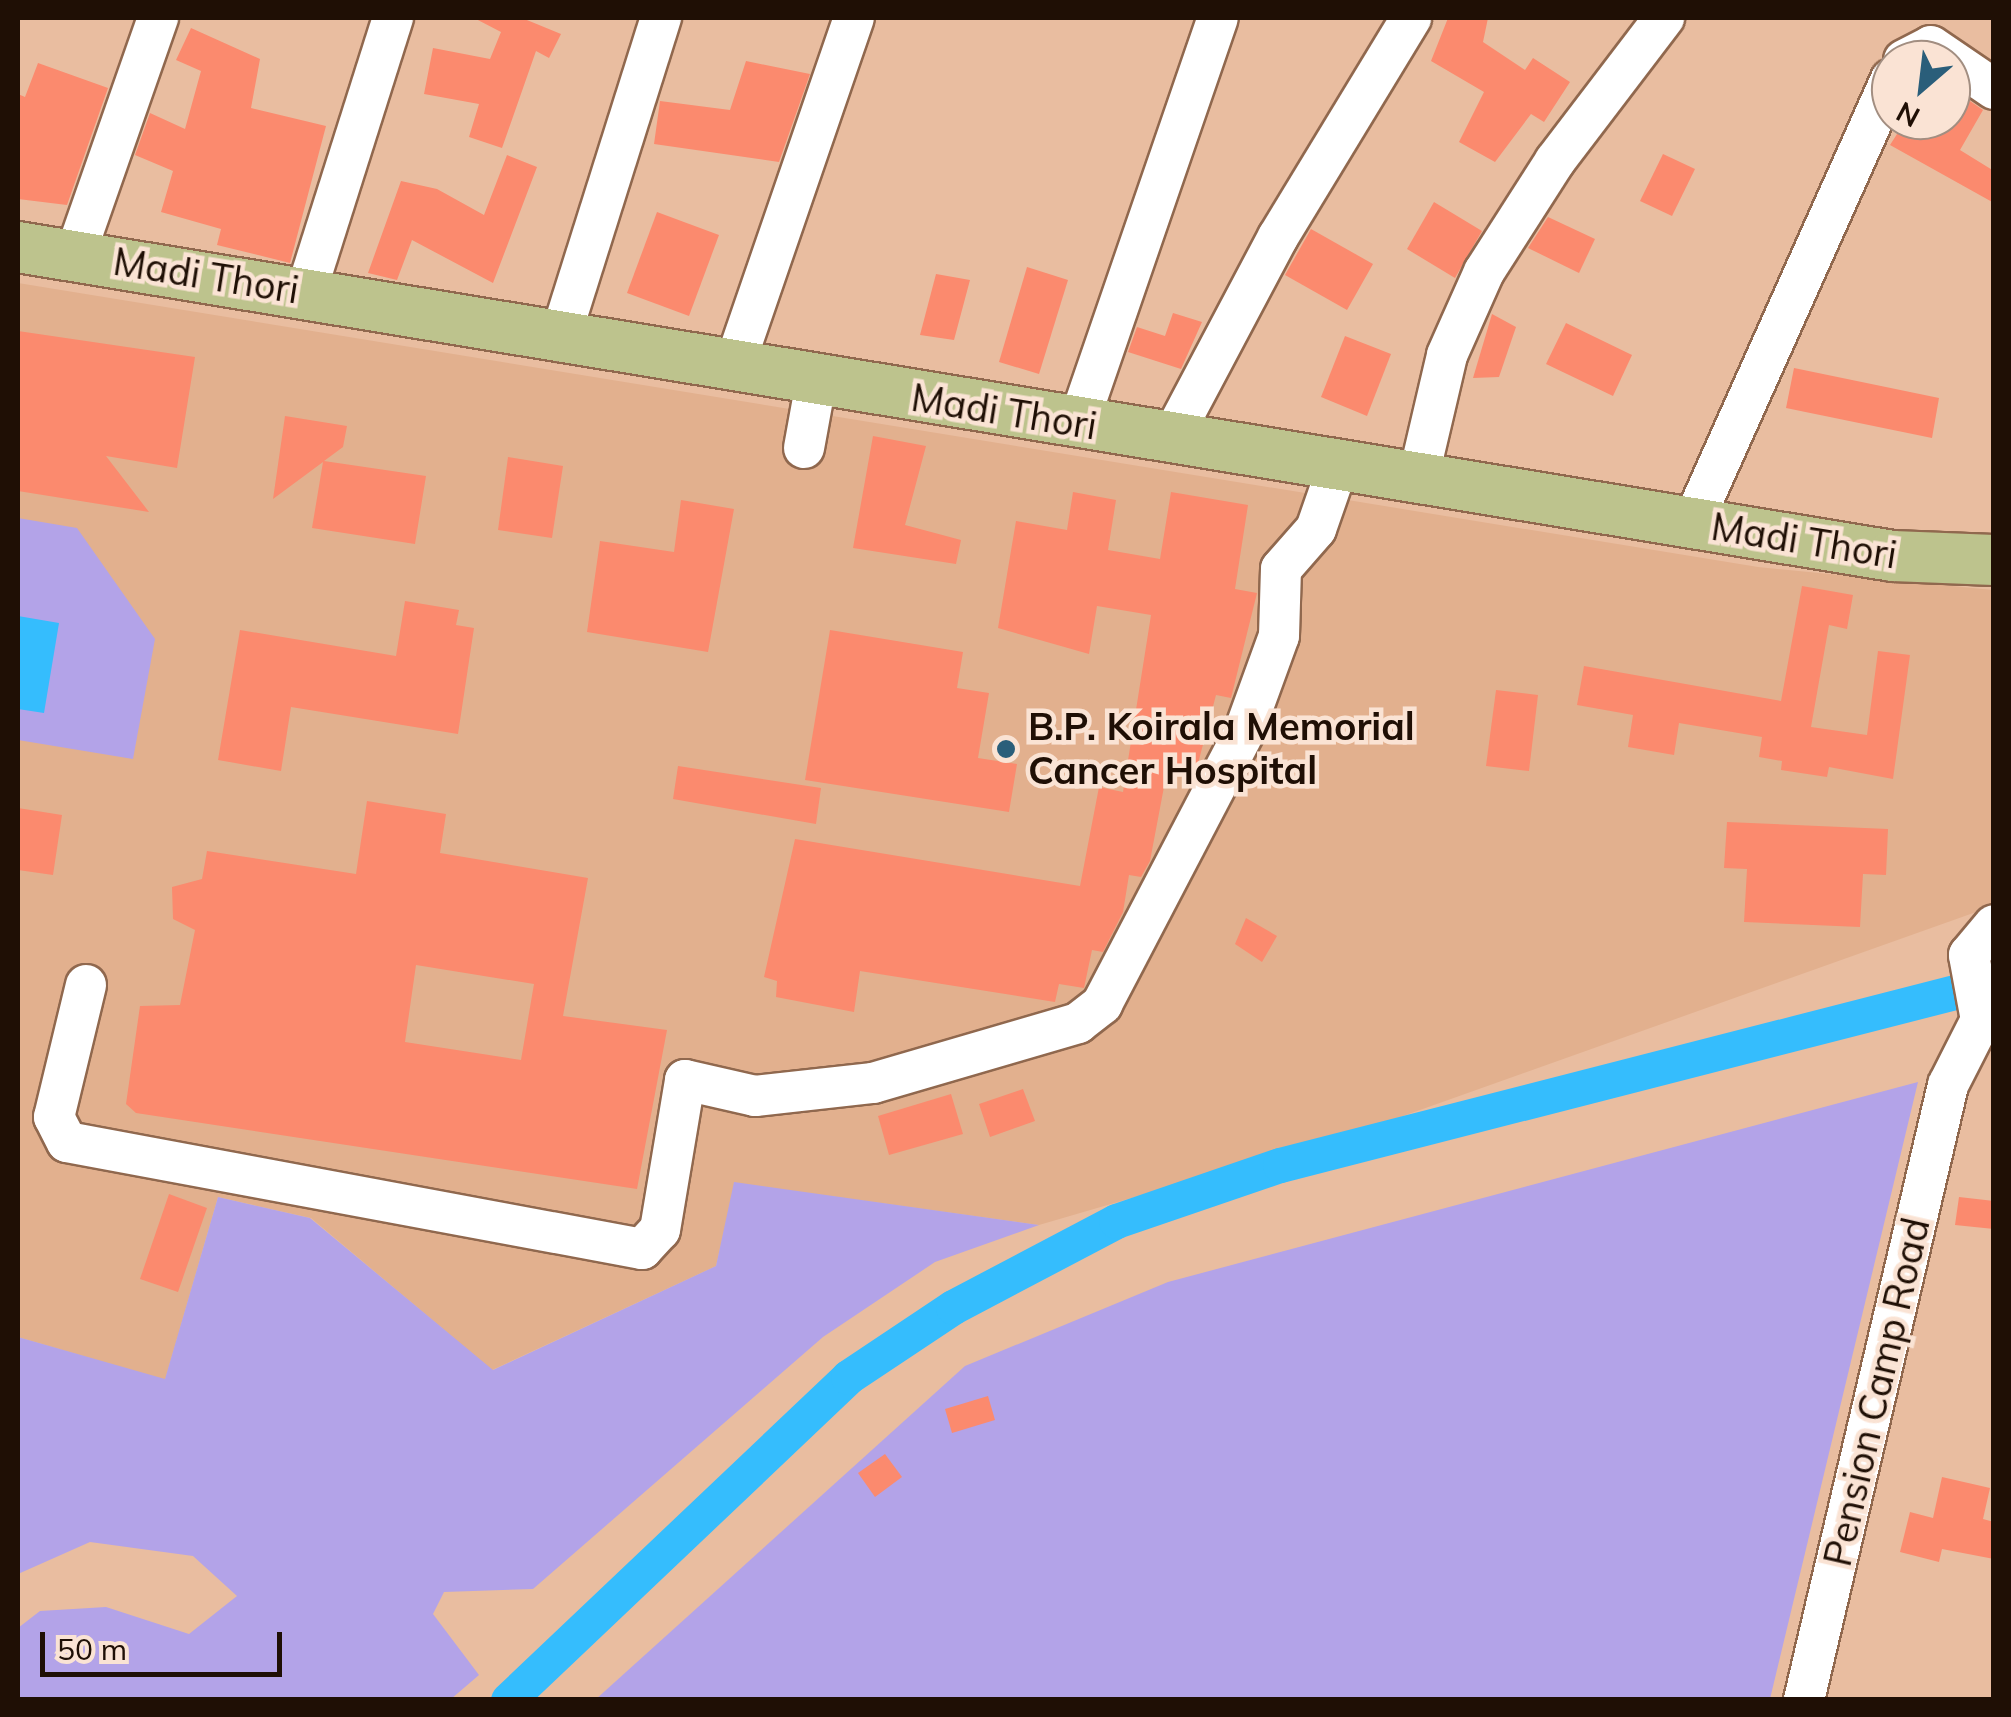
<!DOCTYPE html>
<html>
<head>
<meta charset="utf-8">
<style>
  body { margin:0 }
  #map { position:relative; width:2011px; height:1717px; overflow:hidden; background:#e9bda0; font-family:Mulish,sans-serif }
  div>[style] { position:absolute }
  .built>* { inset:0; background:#e2b08e }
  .green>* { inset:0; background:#b3a3e8 }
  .water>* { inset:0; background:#35bdfd }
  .canal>* { height:35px; margin:-17.5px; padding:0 17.5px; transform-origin:17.5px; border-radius:17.5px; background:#35bdfd }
  .building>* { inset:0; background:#fb8a6e }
  .roads { filter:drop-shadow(2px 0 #90684e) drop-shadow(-2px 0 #90684e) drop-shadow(0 2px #90684e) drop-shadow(0 -2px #90684e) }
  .minor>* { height:40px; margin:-20px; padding:0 20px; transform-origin:20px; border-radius:20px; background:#fff }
  .major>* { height:50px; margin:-25px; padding:0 25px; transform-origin:25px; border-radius:25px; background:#bdc38d }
  .dots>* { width:28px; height:28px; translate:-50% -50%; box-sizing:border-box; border:5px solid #fae3d4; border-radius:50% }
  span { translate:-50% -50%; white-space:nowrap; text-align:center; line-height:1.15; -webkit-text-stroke:9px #fae3d4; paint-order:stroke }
  .street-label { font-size:38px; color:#1f0f05 }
  .poi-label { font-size:38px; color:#1f0f05; font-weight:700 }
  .left { translate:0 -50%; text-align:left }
  .frame { position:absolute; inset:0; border:20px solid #1f0f05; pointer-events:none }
  .north { position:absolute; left:1871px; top:40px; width:100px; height:100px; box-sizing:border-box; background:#fae3d4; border:2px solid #a28e81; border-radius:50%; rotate:208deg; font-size:28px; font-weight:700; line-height:40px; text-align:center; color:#1f0f05 }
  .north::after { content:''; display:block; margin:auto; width:35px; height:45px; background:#2a5e7a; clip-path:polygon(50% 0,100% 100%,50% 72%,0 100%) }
  .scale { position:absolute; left:40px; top:1632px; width:242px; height:45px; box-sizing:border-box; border:5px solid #1f0f05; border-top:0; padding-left:12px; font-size:30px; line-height:35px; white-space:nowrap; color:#1f0f05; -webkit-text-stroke:8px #fae3d4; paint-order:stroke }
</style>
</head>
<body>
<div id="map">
  <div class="built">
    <div style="clip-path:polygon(18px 283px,1758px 567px,1993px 590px,1993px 906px,1361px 1131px,1039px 1225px,735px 1183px,716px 1266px,492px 1370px,311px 1218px,218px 1197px,165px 1380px,18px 1337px)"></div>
  </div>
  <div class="green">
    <div style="clip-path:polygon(18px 518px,77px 528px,155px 639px,133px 759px,18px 740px)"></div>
    <div style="clip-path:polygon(1918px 1082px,1770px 1699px,595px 1700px,965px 1366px,1168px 1282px)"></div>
    <div style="clip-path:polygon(734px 1182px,1039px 1225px,935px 1262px,823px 1337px,533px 1589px,444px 1592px,433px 1614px,479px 1675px,451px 1699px,18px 1699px,18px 1628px,40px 1611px,106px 1607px,189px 1634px,237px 1596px,193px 1556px,90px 1542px,18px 1574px,18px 1337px,165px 1379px,218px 1197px,310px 1218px,493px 1370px,716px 1266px)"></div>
  </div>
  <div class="water">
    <div style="clip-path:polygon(18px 616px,59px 623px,44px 713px,18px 709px)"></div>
  </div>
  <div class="canal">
    <div style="left:508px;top:1700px;width:469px;rotate:-43.5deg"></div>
    <div style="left:848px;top:1377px;width:126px;rotate:-33.7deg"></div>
    <div style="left:953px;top:1307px;width:184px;rotate:-27.8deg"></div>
    <div style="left:1116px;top:1221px;width:173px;rotate:-18.9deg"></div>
    <div style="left:1280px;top:1165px;width:737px;rotate:-14.38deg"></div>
  </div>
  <div class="building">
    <div style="clip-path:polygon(474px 18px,522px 18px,561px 34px,549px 58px,536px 51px,502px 148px,469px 137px,479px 104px,424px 94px,433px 48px,490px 59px,501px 32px)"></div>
    <div style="clip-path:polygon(1448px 18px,1488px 18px,1483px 42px,1525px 70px,1533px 58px,1570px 82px,1544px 122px,1531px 114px,1495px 162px,1459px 142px,1484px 92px,1431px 61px)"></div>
    <div style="clip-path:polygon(191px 28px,260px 59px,251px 108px,326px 126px,290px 263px,217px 245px,221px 229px,161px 212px,173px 171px,135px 155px,150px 113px,185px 129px,201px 71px,176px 60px)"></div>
    <div style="clip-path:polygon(746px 61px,810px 74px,779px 162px,654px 144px,660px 101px,730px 110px)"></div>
    <div style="clip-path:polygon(38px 63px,108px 88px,67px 205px,18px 199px,18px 94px,25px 97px)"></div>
    <div style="clip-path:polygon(1951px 88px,1983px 110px,1960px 150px,1994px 171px,1994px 203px,1890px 145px,1906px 120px,1951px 120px)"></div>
    <div style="clip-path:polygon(1663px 154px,1695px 169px,1672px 216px,1640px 201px)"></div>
    <div style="clip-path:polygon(507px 155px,537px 167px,493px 283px,412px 240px,397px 280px,368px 273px,401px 181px,437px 189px,484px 215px)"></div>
    <div style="clip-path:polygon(1434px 202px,1482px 231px,1455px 278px,1407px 249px)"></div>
    <div style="clip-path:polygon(657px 212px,719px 235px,689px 316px,627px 293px)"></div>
    <div style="clip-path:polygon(1548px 217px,1595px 239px,1579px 273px,1528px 248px)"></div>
    <div style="clip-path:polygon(1311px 229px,1373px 264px,1347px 310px,1285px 275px)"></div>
    <div style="clip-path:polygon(1027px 267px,1068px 280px,1039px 374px,999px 362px)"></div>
    <div style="clip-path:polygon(936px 274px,970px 280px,954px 340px,920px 335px)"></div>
    <div style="clip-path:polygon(1173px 313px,1202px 322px,1181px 369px,1128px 352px,1137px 327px,1165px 336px)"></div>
    <div style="clip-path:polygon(1492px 314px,1516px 327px,1499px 377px,1473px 378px)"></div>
    <div style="clip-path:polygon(1566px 323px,1632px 355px,1613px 396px,1546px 364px)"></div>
    <div style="clip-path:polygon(18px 331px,195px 357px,177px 468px,106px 456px,149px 512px,18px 491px)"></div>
    <div style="clip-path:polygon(1345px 336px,1391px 354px,1367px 416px,1321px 397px)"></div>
    <div style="clip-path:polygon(1794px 368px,1939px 398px,1932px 438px,1786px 408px)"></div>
    <div style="clip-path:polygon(285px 416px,347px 426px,343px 447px,324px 461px,426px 476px,415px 544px,312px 528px,323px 462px,273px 499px)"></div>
    <div style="clip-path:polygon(873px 436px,926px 446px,905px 525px,961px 540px,956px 564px,853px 548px)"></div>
    <div style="clip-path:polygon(508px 457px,563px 466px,552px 538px,498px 530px)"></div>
    <div style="clip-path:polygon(1073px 492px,1116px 500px,1108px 550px,1160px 559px,1171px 492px,1248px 505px,1235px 589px,1257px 593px,1231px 698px,1216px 695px,1195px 775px,1167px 771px,1150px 861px,1141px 877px,1129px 875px,1123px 912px,1103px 952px,1092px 950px,1084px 988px,1059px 984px,1055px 1002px,860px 971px,854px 1012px,776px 997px,777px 981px,764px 977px,795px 839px,1080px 886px,1099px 787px,1123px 792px,1151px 615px,1097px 606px,1089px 654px,998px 628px,1016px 521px,1067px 530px)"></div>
    <div style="clip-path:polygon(681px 500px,734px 509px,708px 652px,587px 632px,600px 541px,674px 552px)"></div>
    <div style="clip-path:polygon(1802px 586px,1853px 595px,1847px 629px,1829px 625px,1811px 727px,1867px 735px,1878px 651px,1910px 655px,1893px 779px,1829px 767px,1827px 777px,1781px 770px,1782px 761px,1759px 757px,1762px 737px,1679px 723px,1674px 755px,1628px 747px,1633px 715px,1577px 705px,1584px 666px,1781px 701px)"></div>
    <div style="clip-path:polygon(405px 601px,459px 610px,456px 625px,474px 628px,458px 734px,291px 707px,281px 771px,218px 760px,240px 630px,396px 656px)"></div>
    <div style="clip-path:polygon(830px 630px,963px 652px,957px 688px,989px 693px,978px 758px,1017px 764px,1009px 812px,805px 780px)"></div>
    <div style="clip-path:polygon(1496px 690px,1538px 695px,1529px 771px,1486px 766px)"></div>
    <div style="clip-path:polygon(678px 766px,821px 788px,816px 824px,673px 799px)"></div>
    <div style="clip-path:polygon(evenodd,367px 801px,446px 814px,440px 853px,588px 878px,563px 1016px,667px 1030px,637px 1189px,136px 1113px,126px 1104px,140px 1006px,180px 1005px,195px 930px,173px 919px,172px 887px,202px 879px,207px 851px,356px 874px,367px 801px,416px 965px,534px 984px,521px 1060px,405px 1042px,416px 965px)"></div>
    <div style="clip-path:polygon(18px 808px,62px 815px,53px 875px,18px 870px)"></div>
    <div style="clip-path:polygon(1727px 822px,1888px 829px,1886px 875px,1863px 874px,1860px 927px,1744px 922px,1747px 869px,1724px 868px)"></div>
    <div style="clip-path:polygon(1246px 918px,1277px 936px,1262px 962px,1235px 944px)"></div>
    <div style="clip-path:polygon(1023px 1089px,1035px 1121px,990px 1137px,979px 1104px)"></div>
    <div style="clip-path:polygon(951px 1094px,963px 1134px,889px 1155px,878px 1116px)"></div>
    <div style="clip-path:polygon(169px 1194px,207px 1208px,178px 1292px,140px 1279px)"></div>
    <div style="clip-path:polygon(1959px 1197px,1994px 1201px,1994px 1229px,1955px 1225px)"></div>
    <div style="clip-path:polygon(988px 1396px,995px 1420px,952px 1433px,945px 1409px)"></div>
    <div style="clip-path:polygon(885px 1454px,902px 1477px,875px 1497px,858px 1473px)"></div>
    <div style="clip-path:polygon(1942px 1477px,1990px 1488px,1983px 1519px,1994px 1522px,1994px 1559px,1942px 1549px,1939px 1562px,1900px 1552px,1910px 1512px,1933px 1518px)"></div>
  </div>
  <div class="roads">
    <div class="minor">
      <div style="left:1904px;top:60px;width:30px;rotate:-27deg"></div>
      <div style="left:1931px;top:46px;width:76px;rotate:34.3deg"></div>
      <div style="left:75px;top:255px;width:251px;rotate:-70.7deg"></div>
      <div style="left:306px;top:292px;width:287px;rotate:-72.4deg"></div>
      <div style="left:559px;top:341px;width:339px;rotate:-72.5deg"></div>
      <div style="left:733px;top:369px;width:371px;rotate:-71deg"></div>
      <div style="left:1078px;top:424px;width:429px;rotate:-71deg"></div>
      <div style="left:1171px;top:439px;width:229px;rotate:-62.1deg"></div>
      <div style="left:1278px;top:237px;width:256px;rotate:-58.7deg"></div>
      <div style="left:804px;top:448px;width:67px;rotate:-79.7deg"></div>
      <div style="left:1418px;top:479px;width:127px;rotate:-76.8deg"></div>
      <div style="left:1447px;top:355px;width:91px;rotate:-66deg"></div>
      <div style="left:1484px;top:272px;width:132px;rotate:-57.4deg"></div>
      <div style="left:1555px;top:161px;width:180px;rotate:-52.7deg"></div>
      <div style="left:1692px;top:524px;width:487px;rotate:-65.9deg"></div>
      <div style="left:86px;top:985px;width:136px;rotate:103.6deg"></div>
      <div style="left:54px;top:1117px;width:28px;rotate:63deg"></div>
      <div style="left:67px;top:1142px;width:585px;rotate:10.54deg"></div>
      <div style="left:642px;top:1249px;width:26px;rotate:-47deg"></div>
      <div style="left:660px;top:1230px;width:152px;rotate:-80.5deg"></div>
      <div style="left:685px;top:1080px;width:72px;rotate:12.9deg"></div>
      <div style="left:755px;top:1096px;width:119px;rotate:-6.3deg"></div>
      <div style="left:873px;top:1083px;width:214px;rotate:-16.3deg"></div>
      <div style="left:1078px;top:1023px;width:31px;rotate:-38deg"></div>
      <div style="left:1102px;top:1004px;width:307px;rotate:-62.4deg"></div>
      <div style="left:1244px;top:732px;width:102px;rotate:-70deg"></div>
      <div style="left:1279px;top:636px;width:67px;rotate:-88.3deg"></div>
      <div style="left:1281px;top:569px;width:53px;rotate:-48.8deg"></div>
      <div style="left:1316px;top:529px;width:67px;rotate:-70.8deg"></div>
      <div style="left:1804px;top:1700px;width:632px;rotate:-76.82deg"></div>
      <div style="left:1948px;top:1085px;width:73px;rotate:-63.1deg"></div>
      <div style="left:1981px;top:1020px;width:66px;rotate:-100.5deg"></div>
      <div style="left:1969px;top:955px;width:39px;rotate:-50deg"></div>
    </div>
    <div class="major">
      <div style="left:18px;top:247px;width:1900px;rotate:9.36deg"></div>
      <div style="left:1893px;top:556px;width:101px;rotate:2.3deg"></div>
    </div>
  </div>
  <div class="dots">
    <div style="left:1006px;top:749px;background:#2a5e7a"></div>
  </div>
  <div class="street-label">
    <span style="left:206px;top:276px;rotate:9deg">Madi Thori</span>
    <span style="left:1004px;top:412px;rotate:9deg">Madi Thori</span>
    <span style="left:1804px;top:541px;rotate:9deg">Madi Thori</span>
    <span style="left:1877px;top:1392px;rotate:-77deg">Pension Camp Road</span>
  </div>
  <div class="poi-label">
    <span class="left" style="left:1028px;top:749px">B.P. Koirala Memorial<br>Cancer Hospital</span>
  </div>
  <div class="frame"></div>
  <div class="north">N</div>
  <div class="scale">50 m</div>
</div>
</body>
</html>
